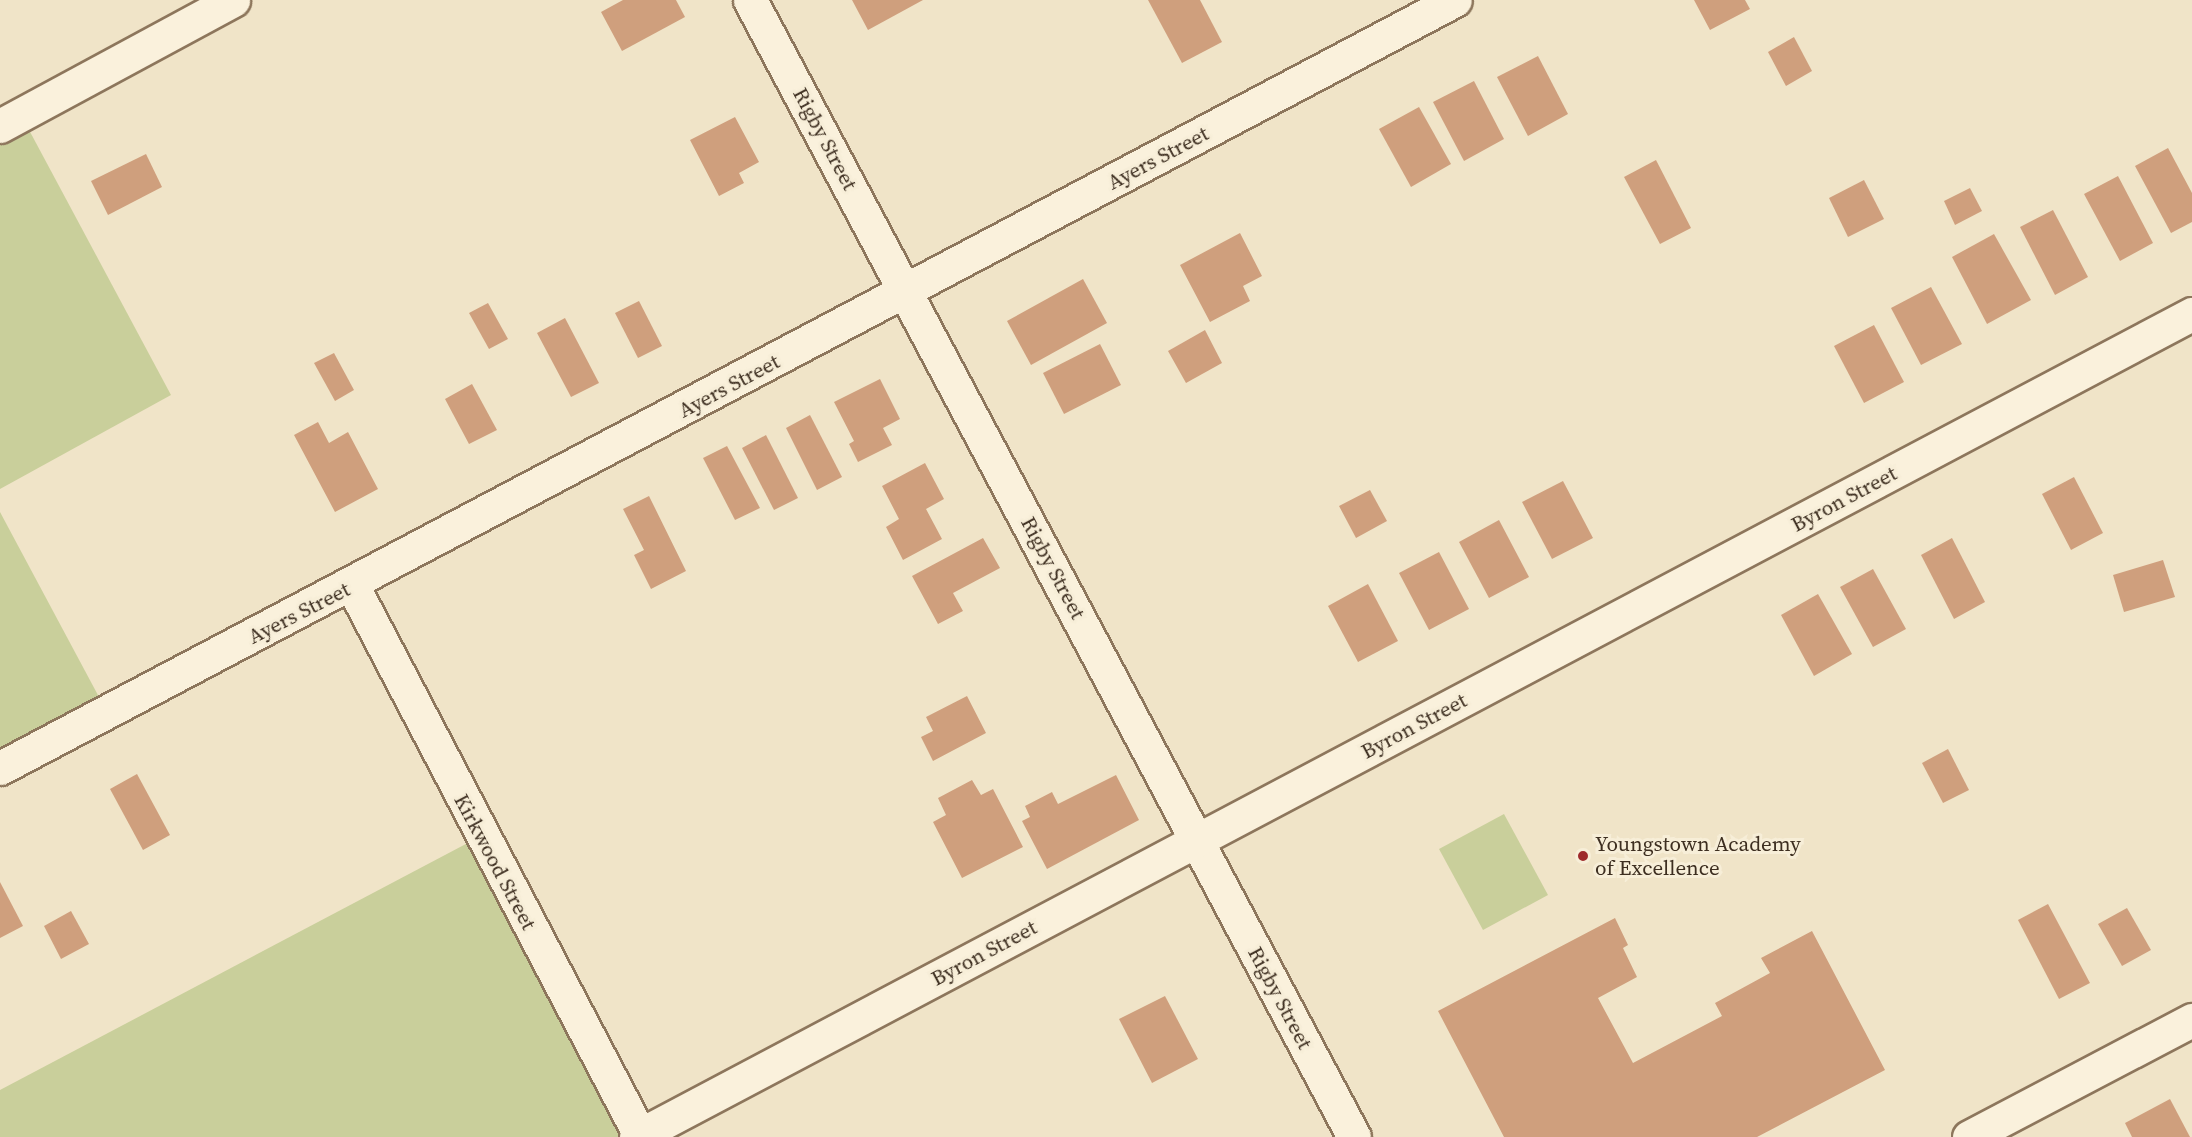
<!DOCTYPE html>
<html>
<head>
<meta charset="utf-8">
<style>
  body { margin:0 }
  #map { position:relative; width:2192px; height:1137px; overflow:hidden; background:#f0e4c8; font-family:"Source Serif 4",serif }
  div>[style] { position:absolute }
  .green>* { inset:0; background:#c9cf9b }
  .building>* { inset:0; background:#cf9f7d }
  .roads { filter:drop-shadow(2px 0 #8d765c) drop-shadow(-2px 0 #8d765c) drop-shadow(0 2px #8d765c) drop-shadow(0 -2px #8d765c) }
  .minor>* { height:33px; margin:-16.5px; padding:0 16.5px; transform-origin:16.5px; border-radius:16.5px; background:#faf1dc }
  .dots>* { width:16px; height:16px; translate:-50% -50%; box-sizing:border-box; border:3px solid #f7eed8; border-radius:50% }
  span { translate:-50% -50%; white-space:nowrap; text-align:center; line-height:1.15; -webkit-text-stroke:6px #f7eed8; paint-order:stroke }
  .street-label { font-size:21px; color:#3d2e20 }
  .poi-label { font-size:21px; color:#3d2e20 }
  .left { translate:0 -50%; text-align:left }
</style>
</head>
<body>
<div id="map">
  <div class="green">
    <div style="clip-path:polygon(21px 115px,171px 395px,0 489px,0 126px)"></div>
    <div style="clip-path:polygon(0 512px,107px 712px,0 768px)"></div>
    <div style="clip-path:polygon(1504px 814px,1548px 895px,1483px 930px,1439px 849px)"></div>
    <div style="clip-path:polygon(481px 836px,636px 1137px,0 1137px,0 1090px)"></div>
  </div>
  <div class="building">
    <div style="clip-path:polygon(623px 0,676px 0,685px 17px,622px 51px,601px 12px)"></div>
    <div style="clip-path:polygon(852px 0,923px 0,868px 30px)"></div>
    <div style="clip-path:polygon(1148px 0,1200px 0,1222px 42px,1182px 63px)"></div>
    <div style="clip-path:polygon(1694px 0,1745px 0,1750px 9px,1710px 30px)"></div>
    <div style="clip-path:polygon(1794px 37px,1812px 71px,1786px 86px,1768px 52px)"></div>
    <div style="clip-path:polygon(1538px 56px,1568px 114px,1528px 136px,1497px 77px)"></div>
    <div style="clip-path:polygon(1474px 81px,1504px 139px,1464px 161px,1433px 102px)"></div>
    <div style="clip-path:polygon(1419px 107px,1451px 164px,1411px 187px,1379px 129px)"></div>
    <div style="clip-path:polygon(735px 117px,759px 162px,739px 173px,744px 183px,719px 196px,690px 140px)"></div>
    <div style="clip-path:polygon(2168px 148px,2192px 193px,2192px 222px,2171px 233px,2135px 166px)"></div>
    <div style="clip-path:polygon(146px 154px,162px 187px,108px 215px,91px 181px)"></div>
    <div style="clip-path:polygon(1656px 160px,1691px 228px,1660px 244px,1624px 177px)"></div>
    <div style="clip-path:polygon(2118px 176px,2153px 243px,2120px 261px,2084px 194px)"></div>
    <div style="clip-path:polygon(1864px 180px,1884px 219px,1848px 237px,1829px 198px)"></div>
    <div style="clip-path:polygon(1970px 188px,1982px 211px,1955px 225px,1944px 201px)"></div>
    <div style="clip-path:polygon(2053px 210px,2088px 277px,2055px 295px,2020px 227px)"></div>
    <div style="clip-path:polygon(1240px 233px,1262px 276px,1243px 286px,1250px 301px,1210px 322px,1180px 265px)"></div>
    <div style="clip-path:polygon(1994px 234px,2031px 300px,1987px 324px,1952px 257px)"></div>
    <div style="clip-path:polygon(1083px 279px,1107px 323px,1031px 365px,1007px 321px)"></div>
    <div style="clip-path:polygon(1931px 287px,1962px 344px,1921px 365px,1891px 308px)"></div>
    <div style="clip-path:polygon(639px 301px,662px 346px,638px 358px,615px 313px)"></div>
    <div style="clip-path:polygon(488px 303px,508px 339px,489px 349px,469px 313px)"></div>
    <div style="clip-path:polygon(565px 318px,599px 383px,571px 397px,537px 333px)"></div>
    <div style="clip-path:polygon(1874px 325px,1904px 382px,1864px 403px,1834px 346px)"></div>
    <div style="clip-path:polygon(1205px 330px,1222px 363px,1186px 383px,1168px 351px)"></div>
    <div style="clip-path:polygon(1100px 344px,1121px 385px,1064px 414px,1043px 373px)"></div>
    <div style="clip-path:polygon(334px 353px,354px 390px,335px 401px,314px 363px)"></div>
    <div style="clip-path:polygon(880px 379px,900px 419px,883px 428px,892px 445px,858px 462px,849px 444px,854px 441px,834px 402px)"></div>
    <div style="clip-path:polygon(472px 384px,497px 430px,469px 444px,445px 399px)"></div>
    <div style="clip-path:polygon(810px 415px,842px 477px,817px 490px,786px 428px)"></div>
    <div style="clip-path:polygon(318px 422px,329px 443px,348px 432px,378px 489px,335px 512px,294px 435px)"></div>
    <div style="clip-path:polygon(766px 435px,798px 498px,774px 510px,742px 448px)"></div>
    <div style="clip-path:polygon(727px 446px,760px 508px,735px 520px,703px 458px)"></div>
    <div style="clip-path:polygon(925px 463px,944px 499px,926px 509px,942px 539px,903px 560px,886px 527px,899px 519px,882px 486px)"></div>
    <div style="clip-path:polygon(2074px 477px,2103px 533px,2071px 550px,2042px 494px)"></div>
    <div style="clip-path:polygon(1563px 481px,1593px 538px,1552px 559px,1522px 502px)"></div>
    <div style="clip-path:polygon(1370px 490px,1387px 521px,1356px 538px,1339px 506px)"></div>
    <div style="clip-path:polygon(649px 496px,686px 571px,651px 589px,634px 555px,644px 550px,623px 509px)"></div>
    <div style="clip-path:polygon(1499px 520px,1529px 577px,1489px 598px,1459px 542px)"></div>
    <div style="clip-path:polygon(983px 538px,1000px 568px,953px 593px,963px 611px,938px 624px,912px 576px)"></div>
    <div style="clip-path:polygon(1952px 538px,1985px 602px,1954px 619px,1921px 555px)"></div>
    <div style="clip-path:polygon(1439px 552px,1469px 609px,1429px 630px,1399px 573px)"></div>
    <div style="clip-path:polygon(2163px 560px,2175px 597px,2124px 612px,2113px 575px)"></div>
    <div style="clip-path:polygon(1873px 569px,1906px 629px,1873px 647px,1840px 587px)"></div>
    <div style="clip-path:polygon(1368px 584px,1398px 641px,1358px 662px,1328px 606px)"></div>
    <div style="clip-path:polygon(1818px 594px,1852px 654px,1814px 676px,1781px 615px)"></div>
    <div style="clip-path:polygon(967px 696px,986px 733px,933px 761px,921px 737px,933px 731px,926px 717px)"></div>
    <div style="clip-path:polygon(1948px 749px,1969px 790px,1943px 803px,1922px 763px)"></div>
    <div style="clip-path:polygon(137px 774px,170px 835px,143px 850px,110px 789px)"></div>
    <div style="clip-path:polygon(1116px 775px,1139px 820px,1047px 869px,1022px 821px,1030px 817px,1025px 806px,1052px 792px,1058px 804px)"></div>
    <div style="clip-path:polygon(972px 780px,981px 795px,993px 789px,1023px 847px,962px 878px,933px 822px,946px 815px,938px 798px)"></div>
    <div style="clip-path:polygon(0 882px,23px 926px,0 938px)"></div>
    <div style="clip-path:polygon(2048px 904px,2090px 983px,2059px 999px,2018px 920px)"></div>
    <div style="clip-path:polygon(2127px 908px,2151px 950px,2122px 966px,2098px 924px)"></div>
    <div style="clip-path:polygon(71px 911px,89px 944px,61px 959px,44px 926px)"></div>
    <div style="clip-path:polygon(1615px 918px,1628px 945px,1623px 948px,1637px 977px,1598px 998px,1633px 1063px,1722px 1016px,1715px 1003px,1770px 973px,1761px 958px,1812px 931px,1885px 1070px,1757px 1137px,1504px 1137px,1438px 1011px)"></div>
    <div style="clip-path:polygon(1165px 996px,1198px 1059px,1152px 1083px,1119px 1019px)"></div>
    <div style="clip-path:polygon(2170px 1099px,2190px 1137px,2132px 1137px,2125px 1123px)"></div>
  </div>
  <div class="roads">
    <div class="minor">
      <div style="left:750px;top:0;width:1287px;rotate:62.02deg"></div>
      <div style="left:0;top:126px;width:265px;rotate:-28.4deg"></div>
      <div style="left:352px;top:585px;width:623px;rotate:62.37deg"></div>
      <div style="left:0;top:768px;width:1645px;rotate:-27.83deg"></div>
      <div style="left:636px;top:1137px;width:1760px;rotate:-27.88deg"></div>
      <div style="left:1969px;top:1137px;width:252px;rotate:-27.7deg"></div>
    </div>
  </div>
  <div class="dots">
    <div style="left:1583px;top:856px;background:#9e2a2b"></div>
  </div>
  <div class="street-label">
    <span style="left:825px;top:139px;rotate:62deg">Rigby Street</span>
    <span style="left:1158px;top:158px;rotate:-28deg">Ayers Street</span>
    <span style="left:729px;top:386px;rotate:-28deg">Ayers Street</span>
    <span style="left:1844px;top:499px;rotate:-28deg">Byron Street</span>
    <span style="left:1053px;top:568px;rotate:62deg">Rigby Street</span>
    <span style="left:299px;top:613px;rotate:-27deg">Ayers Street</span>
    <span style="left:1414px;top:726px;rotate:-28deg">Byron Street</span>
    <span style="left:495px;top:862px;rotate:62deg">Kirkwood Street</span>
    <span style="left:984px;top:953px;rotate:-28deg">Byron Street</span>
    <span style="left:1280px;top:998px;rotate:62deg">Rigby Street</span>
  </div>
  <div class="poi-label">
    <span class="left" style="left:1595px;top:856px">Youngstown Academy<br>of Excellence</span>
  </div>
</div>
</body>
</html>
